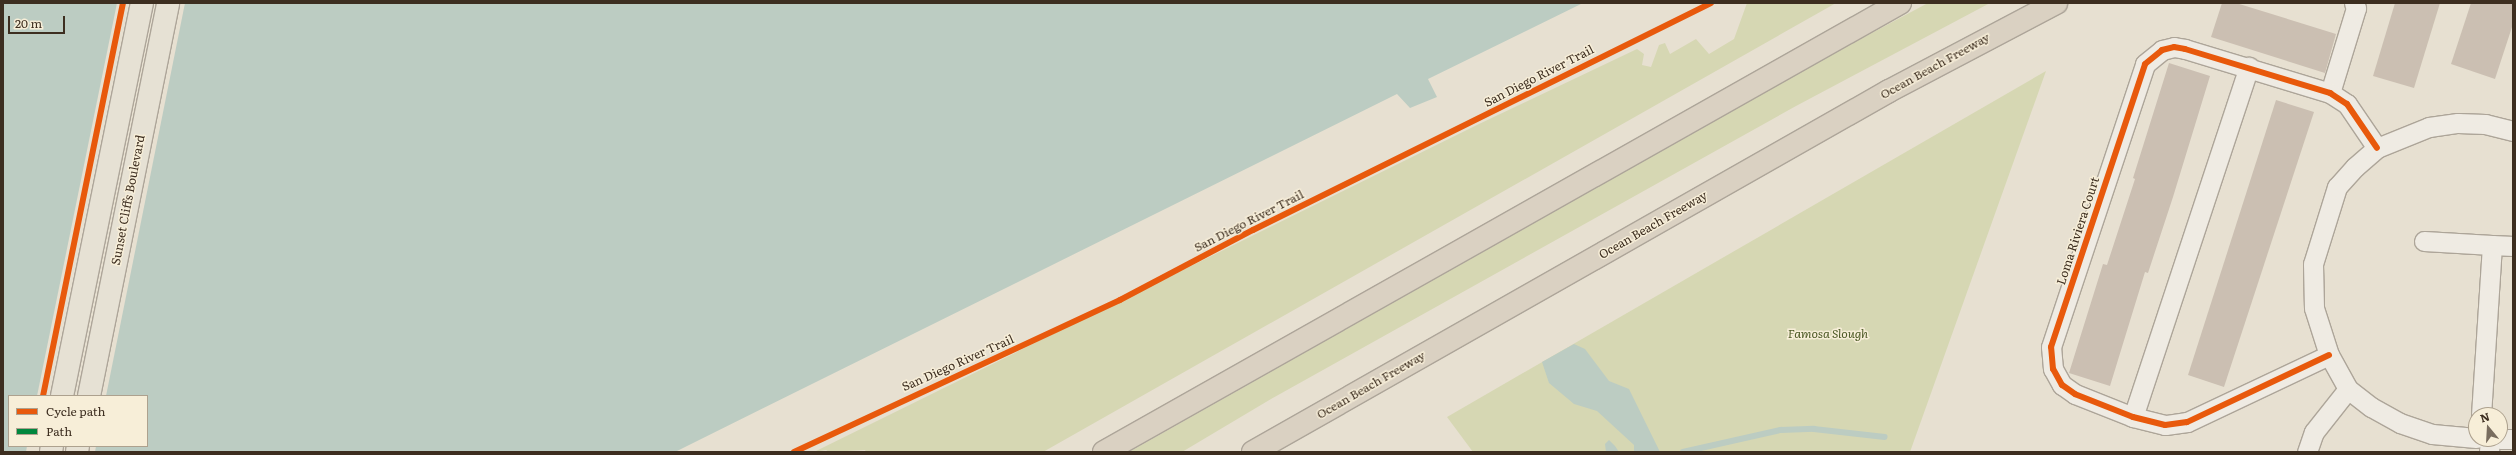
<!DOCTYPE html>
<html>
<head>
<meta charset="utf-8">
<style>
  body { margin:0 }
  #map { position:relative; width:2516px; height:455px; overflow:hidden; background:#e7e0d1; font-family:Literata,serif }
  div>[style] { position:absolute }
  .green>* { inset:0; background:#d6d7b3 }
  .water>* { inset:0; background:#bcccc2 }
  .pier>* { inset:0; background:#e7e0d1 }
  .stream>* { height:5.5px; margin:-2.75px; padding:0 2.75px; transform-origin:2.75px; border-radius:2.75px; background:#bcccc2 }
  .building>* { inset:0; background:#cbbfb2 }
  .roads { filter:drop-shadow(1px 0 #ada599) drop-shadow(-1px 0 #ada599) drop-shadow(0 1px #ada599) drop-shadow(0 -1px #ada599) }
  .minor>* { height:19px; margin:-9.5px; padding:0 9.5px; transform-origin:9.5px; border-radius:9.5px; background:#efebe3 }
  .major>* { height:22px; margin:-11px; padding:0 11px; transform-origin:11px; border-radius:11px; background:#e6e1d4 }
  .highway>* { height:22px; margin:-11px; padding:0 11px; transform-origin:11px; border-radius:11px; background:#dad1c2 }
  .quiet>* { height:5px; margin-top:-2.5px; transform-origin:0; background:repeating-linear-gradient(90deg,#00873e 0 10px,transparent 0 15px) }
  .cycleway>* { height:6px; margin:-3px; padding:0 3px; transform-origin:3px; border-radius:3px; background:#e8590c }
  span { translate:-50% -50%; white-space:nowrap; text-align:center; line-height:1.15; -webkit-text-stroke:3px #f7eed8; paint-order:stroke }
  .street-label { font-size:12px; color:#3d2e20 }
  .park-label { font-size:12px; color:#4d5a26; font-style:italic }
  .frame { position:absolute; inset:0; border:4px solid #3d2e20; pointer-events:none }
  .legend { position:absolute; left:8px; top:395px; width:140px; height:52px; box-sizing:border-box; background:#f7eed8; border:1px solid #ada18e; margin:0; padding:5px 7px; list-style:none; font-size:12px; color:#3d2e20 }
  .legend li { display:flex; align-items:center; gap:8px; height:20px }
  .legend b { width:20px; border:1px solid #ada18e }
  .north { position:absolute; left:2468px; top:407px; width:40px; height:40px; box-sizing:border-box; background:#f7eed8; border:1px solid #ada18e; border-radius:50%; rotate:342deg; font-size:11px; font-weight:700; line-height:16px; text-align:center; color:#3d2e20 }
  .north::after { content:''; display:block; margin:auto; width:14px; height:18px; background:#786c5e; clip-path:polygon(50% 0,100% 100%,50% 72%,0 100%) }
  .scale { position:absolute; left:8px; top:16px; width:57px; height:18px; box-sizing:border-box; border:2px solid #3d2e20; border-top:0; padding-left:5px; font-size:12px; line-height:14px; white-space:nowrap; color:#3d2e20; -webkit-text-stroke:3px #f7eed8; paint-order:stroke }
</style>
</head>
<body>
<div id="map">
  <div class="green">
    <div style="clip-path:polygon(1747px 3px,1836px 3px,1043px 452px,866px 452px,865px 450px,829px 452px,826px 450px,814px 452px,1479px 124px,1637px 49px,1644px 54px,1642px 65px,1651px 67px,1659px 45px,1665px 43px,1670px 54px,1696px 39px,1709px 54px,1734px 39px)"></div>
    <div style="clip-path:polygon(1928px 3px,1990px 3px,1796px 106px,1271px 399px,1182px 452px,1129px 452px,1853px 43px)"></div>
    <div style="clip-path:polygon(2046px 71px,1910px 452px,1473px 452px,1447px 417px)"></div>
  </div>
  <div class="water">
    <div style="clip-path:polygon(evenodd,3px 3px,1583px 3px,1428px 79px,1437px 97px,1410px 108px,1397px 94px,675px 452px,3px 452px,3px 3px,9px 396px,147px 396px,147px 446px,9px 446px,9px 396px)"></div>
    <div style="clip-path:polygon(1574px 344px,1585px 349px,1609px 381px,1629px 389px,1660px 452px,1634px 452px,1634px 445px,1597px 411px,1574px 404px,1549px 383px,1542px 362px)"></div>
    <div style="clip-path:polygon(1609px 440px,1615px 446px,1619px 452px,1606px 452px,1605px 444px)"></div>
  </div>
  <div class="pier">
    <div style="clip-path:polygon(117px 3px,185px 3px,106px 396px,37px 396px)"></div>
    <div style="clip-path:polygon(27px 446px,96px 446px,95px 452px,26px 452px)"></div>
  </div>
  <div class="stream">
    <div style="left:1683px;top:452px;width:100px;rotate:-12.7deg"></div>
    <div style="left:1781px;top:430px;width:33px;rotate:-2deg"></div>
    <div style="left:1814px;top:429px;width:71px;rotate:6.4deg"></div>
  </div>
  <div class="building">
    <div style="clip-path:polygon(2222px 3px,2236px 3px,2336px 34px,2325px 73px,2211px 37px)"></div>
    <div style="clip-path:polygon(2395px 3px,2440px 3px,2414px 88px,2373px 76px)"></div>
    <div style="clip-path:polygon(2471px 3px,2513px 3px,2513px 24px,2495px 79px,2451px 64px)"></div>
    <div style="clip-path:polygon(2169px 63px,2210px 76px,2173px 197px,2148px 273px,2145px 272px,2110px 386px,2069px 373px,2103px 264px,2107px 265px,2135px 179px,2133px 178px)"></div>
    <div style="clip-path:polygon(2276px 100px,2314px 112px,2224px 387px,2188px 375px)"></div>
  </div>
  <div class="roads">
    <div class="minor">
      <div style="left:2330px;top:93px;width:89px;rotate:-73deg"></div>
      <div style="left:2356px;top:8px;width:5px;rotate:-112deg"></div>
      <div style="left:2424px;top:241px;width:68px;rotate:3.4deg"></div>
      <div style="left:2492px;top:245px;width:170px;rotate:93.7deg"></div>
      <div style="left:2492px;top:245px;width:21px;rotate:3deg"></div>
      <div style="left:2329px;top:355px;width:157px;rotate:154.7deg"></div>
      <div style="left:2187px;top:422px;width:22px;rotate:172deg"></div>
      <div style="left:2165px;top:425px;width:33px;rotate:-166deg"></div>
      <div style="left:2133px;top:417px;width:62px;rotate:-158.4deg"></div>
      <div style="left:2075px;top:394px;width:16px;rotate:-145deg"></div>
      <div style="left:2062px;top:385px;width:18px;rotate:-119deg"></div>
      <div style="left:2053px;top:369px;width:22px;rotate:-95deg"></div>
      <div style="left:2051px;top:347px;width:298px;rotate:-71.6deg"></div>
      <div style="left:2145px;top:64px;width:22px;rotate:-39deg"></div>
      <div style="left:2162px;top:50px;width:12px;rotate:-14deg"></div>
      <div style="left:2174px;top:47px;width:11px;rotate:10deg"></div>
      <div style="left:2185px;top:49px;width:152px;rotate:16.9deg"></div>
      <div style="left:2330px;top:93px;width:20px;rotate:33deg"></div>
      <div style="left:2347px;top:104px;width:53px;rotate:55.7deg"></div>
      <div style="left:2133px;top:417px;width:369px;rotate:-71.7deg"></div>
      <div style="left:2476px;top:438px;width:44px;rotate:-174.8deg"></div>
      <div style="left:2432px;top:434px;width:34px;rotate:-161deg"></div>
      <div style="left:2400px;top:423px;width:33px;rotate:-151deg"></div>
      <div style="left:2371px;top:407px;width:29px;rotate:-142deg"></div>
      <div style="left:2348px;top:389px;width:39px;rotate:-119deg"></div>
      <div style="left:2329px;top:355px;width:49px;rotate:-107.7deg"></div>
      <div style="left:2314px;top:308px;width:44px;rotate:-91.3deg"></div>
      <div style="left:2313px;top:264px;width:81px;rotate:-72.7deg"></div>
      <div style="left:2337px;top:187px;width:27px;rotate:-48deg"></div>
      <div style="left:2355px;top:167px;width:29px;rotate:-41deg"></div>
      <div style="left:2377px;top:148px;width:56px;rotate:-22deg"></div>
      <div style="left:2429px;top:127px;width:29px;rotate:-8deg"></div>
      <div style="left:2458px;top:123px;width:27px;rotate:2deg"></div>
      <div style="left:2485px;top:124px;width:29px;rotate:14deg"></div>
      <div style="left:2500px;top:439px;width:13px"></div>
      <div style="left:2307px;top:452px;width:21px;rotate:-71deg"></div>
      <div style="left:2314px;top:432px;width:55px;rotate:-51.7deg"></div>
      <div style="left:2489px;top:452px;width:13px;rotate:-86deg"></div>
    </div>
    <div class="major">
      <div style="left:62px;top:396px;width:401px;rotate:-78.5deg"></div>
      <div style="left:89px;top:396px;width:401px;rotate:-78.6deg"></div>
      <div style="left:51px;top:452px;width:6px;rotate:-81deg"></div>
      <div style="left:77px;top:452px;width:6px;rotate:-81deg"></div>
    </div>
    <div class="highway">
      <div style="left:1104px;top:452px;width:914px;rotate:-29.43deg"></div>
      <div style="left:1253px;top:452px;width:731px;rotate:-29.58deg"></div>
      <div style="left:1889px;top:91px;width:189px;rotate:-27.8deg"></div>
    </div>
  </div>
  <div class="quiet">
    <div style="left:1876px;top:452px;width:1px;rotate:-90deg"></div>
  </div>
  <div class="cycleway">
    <div style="left:2329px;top:355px;width:157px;rotate:154.7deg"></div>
    <div style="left:2187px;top:422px;width:22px;rotate:172deg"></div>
    <div style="left:2165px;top:425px;width:33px;rotate:-166deg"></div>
    <div style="left:2133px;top:417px;width:62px;rotate:-158.4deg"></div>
    <div style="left:2075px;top:394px;width:16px;rotate:-145deg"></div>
    <div style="left:2062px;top:385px;width:18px;rotate:-119deg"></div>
    <div style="left:2053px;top:369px;width:22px;rotate:-95deg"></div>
    <div style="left:2051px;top:347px;width:298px;rotate:-71.6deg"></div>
    <div style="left:2145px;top:64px;width:22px;rotate:-39deg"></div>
    <div style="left:2162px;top:50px;width:12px;rotate:-14deg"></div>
    <div style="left:2174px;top:47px;width:11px;rotate:10deg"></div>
    <div style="left:2185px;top:49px;width:152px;rotate:16.9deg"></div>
    <div style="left:2330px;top:93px;width:20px;rotate:33deg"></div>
    <div style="left:2347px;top:104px;width:53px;rotate:55.7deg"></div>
    <div style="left:43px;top:396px;width:401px;rotate:-78.5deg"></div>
    <div style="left:794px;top:452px;width:360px;rotate:-25deg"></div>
    <div style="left:1120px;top:300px;width:150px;rotate:-27.8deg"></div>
    <div style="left:1253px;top:230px;width:511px;rotate:-26.36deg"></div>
  </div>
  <div class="street-label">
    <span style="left:1935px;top:66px;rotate:-29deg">Ocean Beach Freeway</span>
    <span style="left:1539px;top:76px;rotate:-27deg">San Diego River Trail</span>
    <span style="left:128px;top:200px;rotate:-79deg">Sunset Cliffs Boulevard</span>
    <span style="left:1249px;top:221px;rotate:-27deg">San Diego River Trail</span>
    <span style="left:1653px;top:225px;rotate:-30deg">Ocean Beach Freeway</span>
    <span style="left:2078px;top:231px;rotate:-72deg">Loma Riviera Court</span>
    <span style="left:958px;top:363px;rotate:-24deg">San Diego River Trail</span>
    <span style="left:1371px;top:385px;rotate:-30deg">Ocean Beach Freeway</span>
  </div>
  <div class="park-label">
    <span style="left:1828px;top:334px">Famosa Slough</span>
  </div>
  <div class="frame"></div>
  <ul class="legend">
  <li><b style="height:5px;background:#e8590c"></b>Cycle path</li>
  <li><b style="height:5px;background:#00873e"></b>Path</li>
  </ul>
  <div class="north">N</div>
  <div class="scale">20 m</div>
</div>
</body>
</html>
